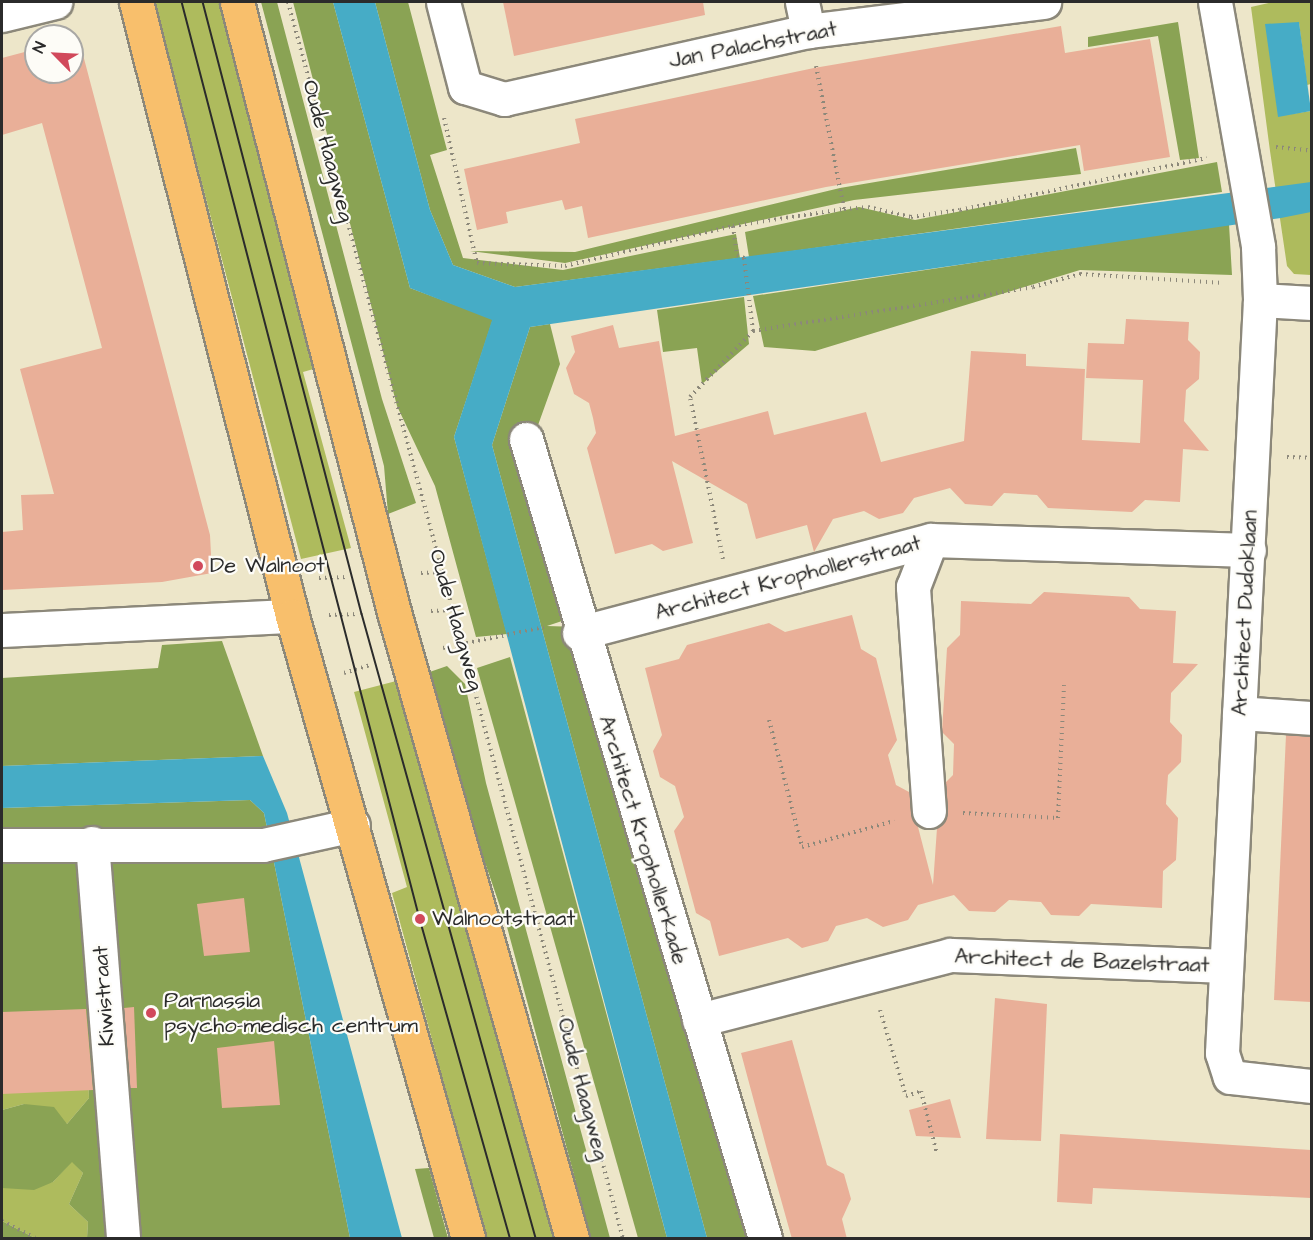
<!DOCTYPE html>
<html>
<head>
<meta charset="utf-8">
<style>
  body { margin:0 }
  #map { position:relative; width:1313px; height:1240px; overflow:hidden; background:#ede6c9; font-family:"Architects Daughter",sans-serif }
  div>[style] { position:absolute }
  .green>* { inset:0; background:#aebb5d }
  .forest>* { inset:0; background:#8aa354 }
  .water>* { inset:0; background:#46acc6 }
  .building>* { inset:0; background:#e9af98 }
  .path>* { height:4px; margin-top:-2px; transform-origin:0; background:repeating-linear-gradient(90deg,#8c887a 0 1.5px,transparent 0 6px) }
  .roads { filter:drop-shadow(2px 0 #8c887a) drop-shadow(-2px 0 #8c887a) drop-shadow(0 2px #8c887a) drop-shadow(0 -2px #8c887a) }
  .minor>* { height:33px; margin:-16.5px; padding:0 16.5px; transform-origin:16.5px; border-radius:16.5px; background:#fff }
  .major>* { height:33px; margin:-16.5px; padding:0 16.5px; transform-origin:16.5px; border-radius:16.5px; background:#f8bf6c }
  .tram>* { height:1.5px; margin:-0.75px; padding:0 0.75px; transform-origin:0.75px; border-radius:0.75px; background:#2b2b2b }
  .dots>* { width:16px; height:16px; translate:-50% -50%; box-sizing:border-box; border:3px solid #fdfcf7; border-radius:50% }
  span { translate:-50% -50%; white-space:nowrap; text-align:center; line-height:1.15; -webkit-text-stroke:4.5px #fdfcf7; paint-order:stroke }
  .street-label { font-size:22px; color:#2b2b2b }
  .poi-label { font-size:22px; color:#2b2b2b }
  .left { translate:0 -50%; text-align:left }
  .frame { position:absolute; inset:0; border:3px solid #2b2b2b; pointer-events:none }
  .north { position:absolute; left:24px; top:24px; width:60px; height:60px; box-sizing:border-box; background:#fdfcf7; border:2px solid #a9a8a5; border-radius:50%; rotate:294deg; font-size:16px; font-weight:700; line-height:24px; text-align:center; color:#2b2b2b }
  .north::after { content:''; display:block; margin:auto; width:21px; height:27px; background:#d1495b; clip-path:polygon(50% 0,100% 100%,50% 72%,0 100%) }
</style>
</head>
<body>
<div id="map">
  <div class="green">
    <div style="clip-path:polygon(154px 2px,222px 2px,317px 368px,303px 372px,351px 548px,301px 559px)"></div>
    <div style="clip-path:polygon(1273px 2px,1311px 2px,1311px 84px,1307px 85px,1299px 23px,1280px 24px,1278px 116px,1311px 111px,1311px 275px,1294px 274px,1287px 266px,1270px 151px,1251px 7px)"></div>
    <div style="clip-path:polygon(400px 680px,500px 1036px,555px 1238px,486px 1238px,392px 893px,407px 887px,354px 692px)"></div>
    <div style="clip-path:polygon(2px 1012px,15px 1013px,87px 1056px,89px 1098px,67px 1124px,24px 1104px,2px 1110px)"></div>
    <div style="clip-path:polygon(72px 1161px,83px 1173px,69px 1204px,88px 1222px,87px 1238px,35px 1238px,2px 1221px,2px 1188px,53px 1182px)"></div>
  </div>
  <div class="forest">
    <div style="clip-path:polygon(261px 2px,277px 2px,382px 399px,416px 503px,388px 514px,384px 466px)"></div>
    <div style="clip-path:polygon(293px 2px,333px 2px,410px 288px,493px 319px,454px 437px,507px 634px,476px 637px,435px 486px,397px 406px)"></div>
    <div style="clip-path:polygon(375px 2px,408px 2px,447px 150px,430px 155px,463px 258px,563px 270px,736px 234px,740px 258px,515px 287px,453px 265px,430px 210px)"></div>
    <div style="clip-path:polygon(1178px 22px,1199px 158px,1180px 160px,1158px 36px,1088px 47px,1088px 37px)"></div>
    <div style="clip-path:polygon(1076px 148px,1081px 174px,854px 200px,565px 263px,470px 251px,575px 252px,840px 188px)"></div>
    <div style="clip-path:polygon(1217px 162px,1222px 192px,749px 257px,745px 232px,859px 207px,915px 220px)"></div>
    <div style="clip-path:polygon(1229px 224px,1232px 275px,1080px 270px,815px 351px,764px 347px,753px 296px)"></div>
    <div style="clip-path:polygon(744px 297px,749px 344px,702px 384px,697px 348px,663px 352px,657px 310px)"></div>
    <div style="clip-path:polygon(550px 324px,560px 364px,528px 453px,571px 618px,547px 626px,579px 627px,754px 1238px,707px 1238px,492px 445px,530px 327px)"></div>
    <div style="clip-path:polygon(222px 641px,263px 756px,2px 766px,2px 678px,158px 668px,162px 645px)"></div>
    <div style="clip-path:polygon(510px 657px,667px 1238px,638px 1238px,477px 668px)"></div>
    <div style="clip-path:polygon(447px 666px,465px 684px,486px 783px,610px 1238px,591px 1238px,507px 927px,421px 675px)"></div>
    <div style="clip-path:polygon(250px 800px,264px 813px,350px 1238px,87px 1238px,88px 1222px,69px 1204px,83px 1173px,72px 1162px,53px 1182px,34px 1190px,2px 1188px,2px 1110px,24px 1104px,54px 1107px,67px 1124px,89px 1098px,87px 1056px,15px 1013px,2px 1012px,2px 808px)"></div>
    <div style="clip-path:polygon(429px 1168px,448px 1238px,434px 1238px,415px 1169px)"></div>
    <div style="clip-path:polygon(2px 1221px,35px 1238px,2px 1238px)"></div>
  </div>
  <div class="water">
    <div style="clip-path:polygon(333px 2px,375px 2px,430px 210px,453px 265px,515px 287px,1311px 182px,1311px 212px,1281px 218px,530px 327px,492px 445px,707px 1238px,667px 1238px,454px 437px,492px 320px,410px 288px)"></div>
    <div style="clip-path:polygon(1299px 22px,1311px 111px,1278px 117px,1265px 24px)"></div>
    <div style="clip-path:polygon(263px 756px,287px 813px,402px 1238px,350px 1238px,264px 813px,250px 800px,2px 808px,2px 766px)"></div>
  </div>
  <div class="building">
    <div style="clip-path:polygon(503px 2px,703px 2px,705px 15px,514px 56px)"></div>
    <div style="clip-path:polygon(1061px 26px,1065px 53px,1150px 39px,1170px 157px,1084px 171px,1080px 145px,826px 187px,588px 238px,582px 206px,565px 210px,562px 200px,506px 212px,508px 223px,477px 230px,464px 169px,580px 143px,575px 119px,814px 68px)"></div>
    <div style="clip-path:polygon(72px 42px,82px 51px,210px 535px,212px 573px,162px 582px,2px 590px,2px 532px,23px 530px,21px 495px,54px 494px,20px 369px,102px 348px,42px 123px,2px 135px,2px 58px,36px 49px,36px 72px,72px 72px)"></div>
    <div style="clip-path:polygon(1126px 319px,1189px 322px,1188px 340px,1200px 352px,1199px 379px,1186px 390px,1184px 421px,1209px 451px,1183px 449px,1180px 502px,1145px 500px,1132px 512px,1048px 508px,1037px 495px,1004px 493px,992px 506px,965px 504px,950px 488px,914px 498px,903px 513px,879px 519px,864px 511px,833px 519px,814px 552px,807px 525px,756px 539px,747px 504px,672px 461px,693px 543px,663px 551px,652px 544px,615px 554px,587px 448px,596px 433px,593px 418px,589px 403px,574px 394px,566px 368px,575px 352px,571px 336px,613px 325px,619px 348px,659px 341px,675px 436px,768px 411px,774px 435px,866px 412px,881px 462px,964px 441px,971px 351px,1026px 354px,1026px 366px,1085px 369px,1082px 440px,1140px 443px,1143px 380px,1086px 378px,1088px 343px,1124px 344px)"></div>
    <div style="clip-path:polygon(1044px 592px,1129px 597px,1140px 609px,1176px 611px,1173px 663px,1198px 664px,1171px 693px,1170px 722px,1182px 735px,1181px 762px,1168px 775px,1166px 804px,1178px 818px,1176px 860px,1163px 871px,1162px 908px,1091px 904px,1079px 916px,1051px 915px,1041px 902px,1009px 900px,995px 912px,969px 911px,954px 895px,918px 905px,908px 920px,883px 927px,867px 918px,836px 926px,828px 941px,802px 948px,788px 938px,719px 956px,710px 921px,696px 913px,674px 831px,684px 817px,675px 786px,660px 777px,653px 751px,662px 735px,645px 668px,679px 659px,687px 645px,769px 623px,785px 632px,852px 615px,861px 649px,876px 658px,897px 740px,888px 755px,896px 785px,909px 792px,933px 885px,937px 828px,946px 819px,946px 782px,953px 775px,954px 744px,942px 732px,947px 648px,960px 635px,961px 601px,1031px 604px)"></div>
    <div style="clip-path:polygon(1286px 735px,1311px 737px,1311px 1002px,1274px 1000px)"></div>
    <div style="clip-path:polygon(244px 898px,250px 952px,204px 956px,197px 904px)"></div>
    <div style="clip-path:polygon(995px 998px,1047px 1004px,1041px 1141px,986px 1139px)"></div>
    <div style="clip-path:polygon(134px 1007px,137px 1088px,130px 1088px,124px 1008px)"></div>
    <div style="clip-path:polygon(86px 1009px,93px 1090px,2px 1094px,2px 1012px)"></div>
    <div style="clip-path:polygon(792px 1040px,827px 1165px,844px 1174px,851px 1199px,842px 1219px,847px 1239px,792px 1239px,766px 1146px,741px 1053px)"></div>
    <div style="clip-path:polygon(274px 1041px,280px 1105px,222px 1108px,217px 1048px)"></div>
    <div style="clip-path:polygon(950px 1099px,961px 1138px,916px 1136px,909px 1110px)"></div>
    <div style="clip-path:polygon(1060px 1134px,1311px 1150px,1311px 1198px,1093px 1188px,1092px 1204px,1057px 1202px)"></div>
  </div>
  <div class="path">
    <div style="left:288px;top:2px;width:1281px;rotate:74.84deg"></div>
    <div style="left:816px;top:66px;width:146px;rotate:78.9deg"></div>
    <div style="left:444px;top:118px;width:149px;rotate:77.2deg"></div>
    <div style="left:477px;top:263px;width:88px;rotate:2deg"></div>
    <div style="left:565px;top:266px;width:173px;rotate:-13.4deg"></div>
    <div style="left:733px;top:226px;width:112px;rotate:-8.7deg"></div>
    <div style="left:844px;top:209px;width:24px;rotate:-5deg"></div>
    <div style="left:868px;top:207px;width:44px;rotate:13.1deg"></div>
    <div style="left:911px;top:217px;width:49px;rotate:-8.1deg"></div>
    <div style="left:960px;top:210px;width:252px;rotate:-11.9deg"></div>
    <div style="left:1276px;top:147px;width:36px;rotate:6deg"></div>
    <div style="left:733px;top:226px;width:29px;rotate:82deg"></div>
    <div style="left:737px;top:255px;width:8px;rotate:23deg"></div>
    <div style="left:744px;top:258px;width:74px;rotate:83deg"></div>
    <div style="left:1287px;top:457px;width:25px;rotate:2deg"></div>
    <div style="left:723px;top:559px;width:165px;rotate:-101.5deg"></div>
    <div style="left:690px;top:397px;width:91px;rotate:-46.3deg"></div>
    <div style="left:753px;top:331px;width:283px;rotate:-8.9deg"></div>
    <div style="left:1033px;top:287px;width:49px;rotate:-15.5deg"></div>
    <div style="left:1080px;top:274px;width:144px;rotate:3.6deg"></div>
    <div style="left:421px;top:573px;width:21px;rotate:-3deg"></div>
    <div style="left:319px;top:578px;width:28px;rotate:-2deg"></div>
    <div style="left:431px;top:611px;width:21px;rotate:-3deg"></div>
    <div style="left:329px;top:615px;width:29px;rotate:-2deg"></div>
    <div style="left:443px;top:648px;width:103px;rotate:-11.7deg"></div>
    <div style="left:344px;top:673px;width:28px;rotate:-17deg"></div>
    <div style="left:769px;top:720px;width:131px;rotate:75.4deg"></div>
    <div style="left:802px;top:847px;width:96px;rotate:-15.8deg"></div>
    <div style="left:963px;top:813px;width:95px;rotate:3deg"></div>
    <div style="left:1058px;top:818px;width:133px;rotate:-87.4deg"></div>
    <div style="left:880px;top:1010px;width:90px;rotate:73.2deg"></div>
    <div style="left:906px;top:1096px;width:16px;rotate:-18deg"></div>
    <div style="left:921px;top:1091px;width:65px;rotate:75.7deg"></div>
    <div style="left:2px;top:1221px;width:37px;rotate:27deg"></div>
  </div>
  <div class="roads">
    <div class="minor">
      <div style="left:443px;top:2px;width:88px;rotate:75.5deg"></div>
      <div style="left:465px;top:87px;width:41px;rotate:17.1deg"></div>
      <div style="left:504px;top:99px;width:312px;rotate:-12.6deg"></div>
      <div style="left:808px;top:31px;width:238px;rotate:-7deg"></div>
      <div style="left:802px;top:2px;width:30px;rotate:78deg"></div>
      <div style="left:1215px;top:2px;width:249px;rotate:80deg"></div>
      <div style="left:1258px;top:247px;width:53px;rotate:87.8deg"></div>
      <div style="left:1260px;top:300px;width:754px;rotate:92.89deg"></div>
      <div style="left:1222px;top:1053px;width:25px;rotate:72deg"></div>
      <div style="left:1230px;top:1077px;width:82px;rotate:6.3deg"></div>
      <div style="left:2px;top:15px;width:55px;rotate:-13.8deg"></div>
      <div style="left:1260px;top:300px;width:52px;rotate:3.3deg"></div>
      <div style="left:526px;top:439px;width:834px;rotate:73.35deg"></div>
      <div style="left:2px;top:630px;width:290px;rotate:-2.8deg"></div>
      <div style="left:579px;top:633px;width:364px;rotate:-14.8deg"></div>
      <div style="left:931px;top:540px;width:318px;rotate:1.8deg"></div>
      <div style="left:1239px;top:713px;width:73px;rotate:3.9deg"></div>
      <div style="left:929px;top:811px;width:225px;rotate:-94.1deg"></div>
      <div style="left:913px;top:587px;width:50px;rotate:-69deg"></div>
      <div style="left:92px;top:843px;width:396px;rotate:85.5deg"></div>
      <div style="left:2px;top:845px;width:261px"></div>
      <div style="left:263px;top:845px;width:92px;rotate:-12.5deg"></div>
      <div style="left:699px;top:1020px;width:259px;rotate:-14.5deg"></div>
      <div style="left:950px;top:955px;width:272px;rotate:2.3deg"></div>
    </div>
    <div class="major">
      <div style="left:136px;top:2px;width:634px;rotate:75.74deg"></div>
      <div style="left:292px;top:616px;width:646px;rotate:74.2deg"></div>
      <div style="left:237px;top:2px;width:630px;rotate:75.57deg"></div>
      <div style="left:394px;top:612px;width:651px;rotate:74.13deg"></div>
    </div>
  </div>
  <div class="tram">
    <div style="left:182px;top:2px;width:947px;rotate:75.45deg"></div>
    <div style="left:420px;top:919px;width:331px;rotate:74.2deg"></div>
    <div style="left:203px;top:2px;width:632px;rotate:75.44deg"></div>
    <div style="left:362px;top:614px;width:648px;rotate:74.42deg"></div>
  </div>
  <div class="dots">
    <div style="left:198px;top:566px;background:#d1495b"></div>
    <div style="left:420px;top:919px;background:#d1495b"></div>
    <div style="left:151px;top:1013px;background:#d1495b"></div>
  </div>
  <div class="street-label">
    <span style="left:753px;top:45px;rotate:-11deg">Jan Palachstraat</span>
    <span style="left:328px;top:151px;rotate:75deg">Oude Haagweg</span>
    <span style="left:788px;top:578px;rotate:-15deg">Architect Krophollerstraat</span>
    <span style="left:1245px;top:613px;rotate:-87deg">Architect Dudoklaan</span>
    <span style="left:456px;top:620px;rotate:74deg">Oude Haagweg</span>
    <span style="left:643px;top:840px;rotate:73deg">Architect Krophollerkade</span>
    <span style="left:1082px;top:961px;rotate:2deg">Architect de Bazelstraat</span>
    <span style="left:104px;top:996px;rotate:-94deg">Kiwistraat</span>
    <span style="left:583px;top:1089px;rotate:75deg">Oude Haagweg</span>
  </div>
  <div class="poi-label">
    <span class="left" style="left:210px;top:566px">De Walnoot</span>
    <span class="left" style="left:432px;top:919px">Walnootstraat</span>
    <span class="left" style="left:164px;top:1013px">Parnassia<br>psycho-medisch centrum</span>
  </div>
  <div class="frame"></div>
  <div class="north">N</div>
</div>
</body>
</html>
